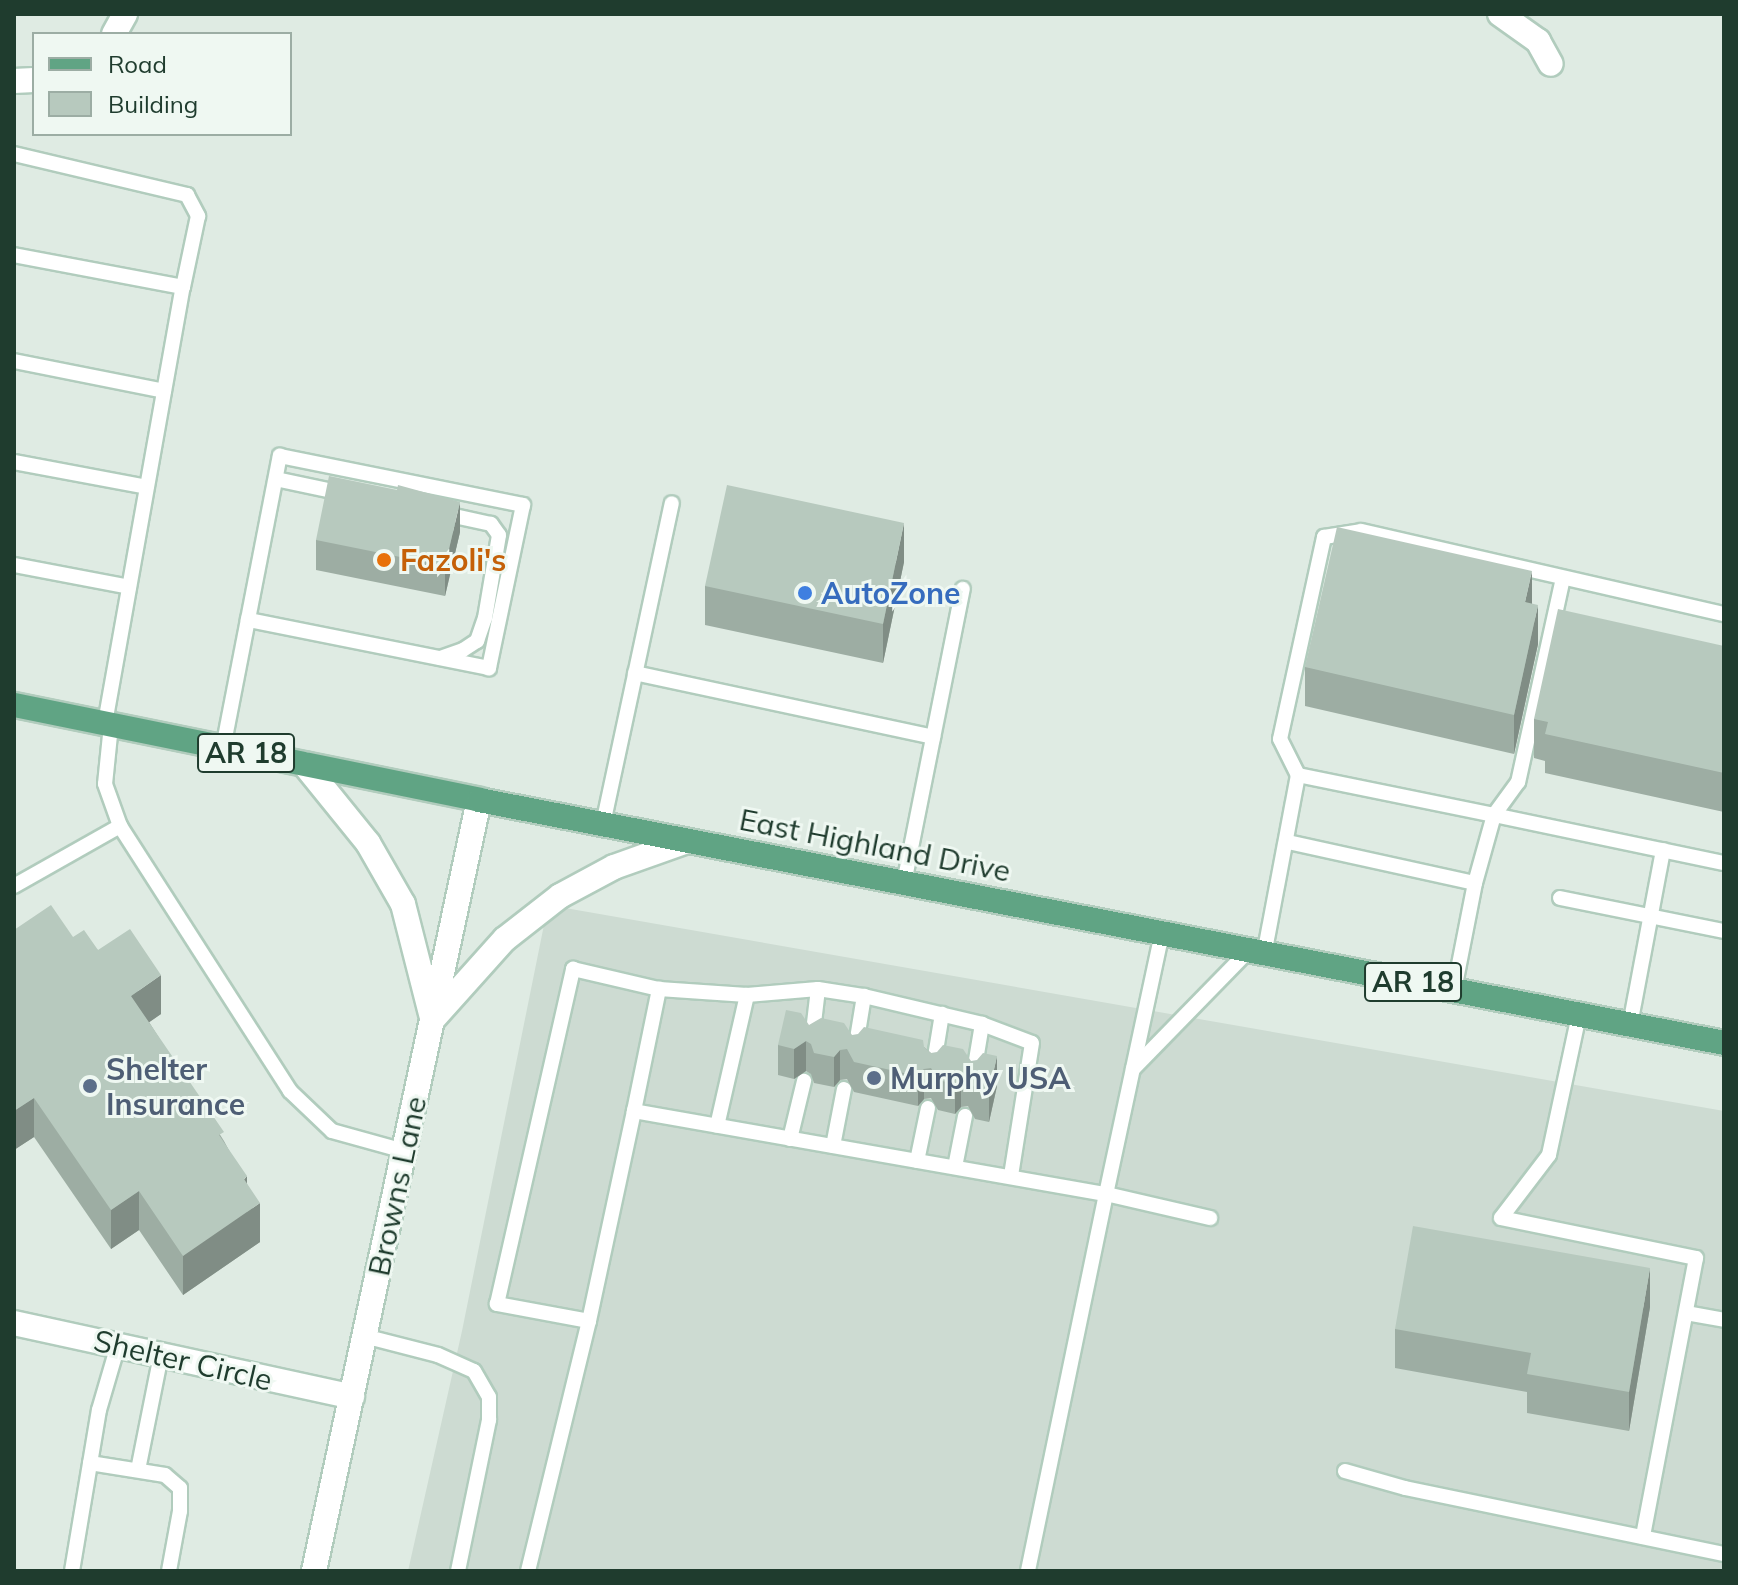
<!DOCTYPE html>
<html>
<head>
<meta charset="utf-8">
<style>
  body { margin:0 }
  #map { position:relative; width:1738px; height:1585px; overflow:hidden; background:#dfebe3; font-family:Mulish,sans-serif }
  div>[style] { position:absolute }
  .built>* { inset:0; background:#cddbd2 }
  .roads { filter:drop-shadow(2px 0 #b1ccbd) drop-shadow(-2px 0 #b1ccbd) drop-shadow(0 2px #b1ccbd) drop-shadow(0 -2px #b1ccbd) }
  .lane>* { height:14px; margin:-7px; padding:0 7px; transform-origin:7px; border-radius:7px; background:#fff }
  .street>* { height:24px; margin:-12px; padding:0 12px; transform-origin:12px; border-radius:12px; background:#fff }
  .secondary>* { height:24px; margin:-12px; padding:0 12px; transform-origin:12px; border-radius:12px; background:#fff }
  .primary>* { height:24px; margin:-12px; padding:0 12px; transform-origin:12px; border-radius:12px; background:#60a484 }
  .wall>* { inset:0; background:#9dada3 }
  .shaded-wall>* { inset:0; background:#808d85 }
  .building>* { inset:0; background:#b7c9be }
  .dots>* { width:22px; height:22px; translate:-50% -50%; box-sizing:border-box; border:4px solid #eff8f2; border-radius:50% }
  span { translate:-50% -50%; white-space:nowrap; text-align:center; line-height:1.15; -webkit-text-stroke:6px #eff8f2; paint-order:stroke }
  .shield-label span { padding:2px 6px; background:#eff8f2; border:2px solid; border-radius:6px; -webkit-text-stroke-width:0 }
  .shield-label { font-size:28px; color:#1f3c2e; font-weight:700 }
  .food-label { font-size:30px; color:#c56008; font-weight:700 }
  .left { translate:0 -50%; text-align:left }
  .shop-label { font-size:30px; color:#366cbe; font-weight:700 }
  .street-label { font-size:30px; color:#1f3c2e }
  .service-label { font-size:30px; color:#4e5e75; font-weight:700 }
  .frame { position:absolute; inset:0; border:16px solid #1f3c2e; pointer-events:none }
  .legend { position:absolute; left:32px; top:32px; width:260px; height:104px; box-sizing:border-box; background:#eff8f2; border:2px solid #9cada4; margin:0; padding:10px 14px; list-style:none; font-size:24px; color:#1f3c2e }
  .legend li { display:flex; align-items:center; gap:16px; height:40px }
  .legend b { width:40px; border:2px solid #9cada4 }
</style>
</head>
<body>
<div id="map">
  <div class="built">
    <div style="clip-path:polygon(548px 905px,1724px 1111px,1724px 1571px,408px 1571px,462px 1331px)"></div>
  </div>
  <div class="roads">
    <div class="lane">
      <div style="left:14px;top:154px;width:178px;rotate:13.3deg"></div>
      <div style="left:187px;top:195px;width:24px;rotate:62deg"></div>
      <div style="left:198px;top:216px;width:73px;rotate:101.9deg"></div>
      <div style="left:183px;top:287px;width:172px;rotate:-169.3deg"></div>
      <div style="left:14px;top:361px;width:153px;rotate:11.3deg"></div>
      <div style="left:14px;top:462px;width:135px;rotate:10.6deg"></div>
      <div style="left:276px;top:479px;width:67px;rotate:12deg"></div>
      <div style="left:14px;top:565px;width:117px;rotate:10.8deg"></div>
      <div style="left:1563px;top:578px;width:209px;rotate:102.4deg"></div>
      <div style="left:1518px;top:782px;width:41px;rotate:126deg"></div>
      <div style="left:1494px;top:815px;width:235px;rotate:11.8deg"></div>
      <div style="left:440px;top:658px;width:24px;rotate:-19deg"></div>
      <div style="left:463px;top:650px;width:17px;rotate:-33deg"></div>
      <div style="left:477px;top:641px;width:24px;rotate:-71deg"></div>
      <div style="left:485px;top:618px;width:84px;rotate:-80.4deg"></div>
      <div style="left:499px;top:535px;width:14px;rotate:-126deg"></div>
      <div style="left:491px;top:524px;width:51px;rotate:-167.6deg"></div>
      <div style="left:635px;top:673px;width:305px;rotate:12.1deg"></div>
      <div style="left:105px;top:723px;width:443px;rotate:-79.9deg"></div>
      <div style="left:111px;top:725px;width:59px;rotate:95.8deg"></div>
      <div style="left:105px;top:784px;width:45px;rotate:70.3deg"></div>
      <div style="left:120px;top:826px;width:315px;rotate:57.3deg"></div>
      <div style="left:290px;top:1091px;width:58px;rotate:43.6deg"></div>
      <div style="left:332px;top:1131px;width:75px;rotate:15.5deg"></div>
      <div style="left:223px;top:748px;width:298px;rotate:-79deg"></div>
      <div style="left:280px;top:456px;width:248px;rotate:11.4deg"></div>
      <div style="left:523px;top:505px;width:167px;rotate:101.8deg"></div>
      <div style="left:489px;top:668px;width:246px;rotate:-168.7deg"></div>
      <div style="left:1298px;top:775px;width:40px;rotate:-116.6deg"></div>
      <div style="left:1280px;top:739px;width:207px;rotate:-77.7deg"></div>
      <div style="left:1324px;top:537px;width:37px;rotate:-9deg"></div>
      <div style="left:1361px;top:531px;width:372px;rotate:12.9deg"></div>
      <div style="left:603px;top:824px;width:328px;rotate:-77.9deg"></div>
      <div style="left:1288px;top:842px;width:191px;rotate:12.4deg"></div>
      <div style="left:904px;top:883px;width:300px;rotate:-78.7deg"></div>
      <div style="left:14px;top:886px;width:122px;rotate:-29.5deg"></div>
      <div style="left:1560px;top:898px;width:167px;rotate:11.4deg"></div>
      <div style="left:1162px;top:933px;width:267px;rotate:102.1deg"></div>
      <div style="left:1106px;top:1194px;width:107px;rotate:13deg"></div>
      <div style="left:1264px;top:955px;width:183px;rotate:-79.3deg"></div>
      <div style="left:1298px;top:775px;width:200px;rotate:11.5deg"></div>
      <div style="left:1494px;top:815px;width:71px;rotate:105.6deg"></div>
      <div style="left:1475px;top:883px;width:109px;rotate:101.1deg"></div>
      <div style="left:747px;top:995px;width:71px;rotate:-4.8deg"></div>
      <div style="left:818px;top:989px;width:47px;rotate:8.7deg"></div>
      <div style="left:864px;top:996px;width:121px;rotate:13.3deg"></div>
      <div style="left:982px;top:1024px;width:53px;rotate:20.8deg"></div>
      <div style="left:1032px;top:1043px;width:135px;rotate:99deg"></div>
      <div style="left:1579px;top:1015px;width:143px;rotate:102.1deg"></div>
      <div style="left:1549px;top:1155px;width:79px;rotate:127.3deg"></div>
      <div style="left:1501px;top:1218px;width:199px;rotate:11.6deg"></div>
      <div style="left:1696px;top:1258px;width:284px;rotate:100.8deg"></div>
      <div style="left:1630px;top:1025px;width:178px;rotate:-79.3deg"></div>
      <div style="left:812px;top:1040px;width:51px;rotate:-83.3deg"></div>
      <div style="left:855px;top:1051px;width:56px;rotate:-80.7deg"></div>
      <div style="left:933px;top:1069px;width:56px;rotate:-80.7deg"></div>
      <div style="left:1133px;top:1069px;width:163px;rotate:-45.7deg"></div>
      <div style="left:973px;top:1078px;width:55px;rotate:-80.5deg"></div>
      <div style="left:634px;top:1111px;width:125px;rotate:-78.4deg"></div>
      <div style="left:790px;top:1139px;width:60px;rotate:-76.4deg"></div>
      <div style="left:833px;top:1146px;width:58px;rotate:-79.1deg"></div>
      <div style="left:917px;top:1161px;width:54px;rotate:-78.3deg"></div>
      <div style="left:955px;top:1167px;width:52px;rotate:-78.9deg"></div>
      <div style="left:1686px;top:1313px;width:39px;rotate:10deg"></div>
      <div style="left:589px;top:1321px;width:94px;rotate:-169.5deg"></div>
      <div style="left:497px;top:1304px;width:344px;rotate:-77.2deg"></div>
      <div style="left:573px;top:969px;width:88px;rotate:13.1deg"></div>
      <div style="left:659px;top:989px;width:88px;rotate:3.9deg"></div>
      <div style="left:747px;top:995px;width:134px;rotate:102.9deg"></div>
      <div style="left:364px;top:1336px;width:76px;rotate:14.4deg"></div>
      <div style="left:438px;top:1355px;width:39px;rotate:24deg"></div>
      <div style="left:474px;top:1371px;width:30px;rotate:60deg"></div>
      <div style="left:489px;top:1397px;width:23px;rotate:90deg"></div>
      <div style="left:489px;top:1420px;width:154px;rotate:101.6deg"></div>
      <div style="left:90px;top:1463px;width:76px;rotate:9.1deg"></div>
      <div style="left:165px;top:1475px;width:20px;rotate:41deg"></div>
      <div style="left:180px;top:1488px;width:23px;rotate:90deg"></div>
      <div style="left:180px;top:1511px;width:61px;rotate:100.4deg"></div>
      <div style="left:138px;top:1470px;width:117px;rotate:-78.7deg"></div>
      <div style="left:1345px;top:1471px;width:62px;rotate:15.8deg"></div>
      <div style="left:1405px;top:1488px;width:326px;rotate:11.7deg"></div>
      <div style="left:72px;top:1571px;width:163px;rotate:-80.5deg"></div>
      <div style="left:99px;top:1410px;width:68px;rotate:-73.7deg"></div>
      <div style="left:528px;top:1571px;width:257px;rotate:-76.3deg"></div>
      <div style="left:589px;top:1321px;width:215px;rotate:-77.9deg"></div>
      <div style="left:634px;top:1111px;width:479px;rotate:10deg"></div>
      <div style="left:1106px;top:1194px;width:385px;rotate:101.7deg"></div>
    </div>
    <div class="street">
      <div style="left:1500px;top:14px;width:47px;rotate:35.4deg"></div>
      <div style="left:1538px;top:41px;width:26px;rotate:61deg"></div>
      <div style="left:114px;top:34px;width:23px;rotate:-61deg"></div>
      <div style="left:14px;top:81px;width:20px;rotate:-3deg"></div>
      <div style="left:14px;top:1323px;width:346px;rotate:12.3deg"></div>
    </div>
    <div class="secondary">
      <div style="left:304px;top:764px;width:102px;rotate:51deg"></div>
      <div style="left:368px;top:843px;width:70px;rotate:60.2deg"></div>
      <div style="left:403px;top:904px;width:114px;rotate:75.7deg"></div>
      <div style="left:434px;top:1018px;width:106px;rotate:-48.1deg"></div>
      <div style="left:505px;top:939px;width:70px;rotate:-38deg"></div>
      <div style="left:560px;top:896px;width:61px;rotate:-28.2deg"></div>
      <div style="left:614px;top:867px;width:77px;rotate:-19.6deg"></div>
      <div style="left:314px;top:1571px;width:788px;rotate:-77.92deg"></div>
    </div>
    <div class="primary">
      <div style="left:14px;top:705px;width:475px;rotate:11.5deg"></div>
      <div style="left:479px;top:800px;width:1268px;rotate:11.04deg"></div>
    </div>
  </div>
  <div class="wall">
    <div style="clip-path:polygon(460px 532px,445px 596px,316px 570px,316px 540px)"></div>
    <div style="clip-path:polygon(904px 562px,883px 663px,705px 625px,705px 586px)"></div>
    <div style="clip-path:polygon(1532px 603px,1538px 644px,1514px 754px,1305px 706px,1305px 667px)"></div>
    <div style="clip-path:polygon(1724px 646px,1724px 812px,1545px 773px,1545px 761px,1534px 758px,1534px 719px)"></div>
    <div style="clip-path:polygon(14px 930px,73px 937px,98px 950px,161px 1014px,149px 1022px,224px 1141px,247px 1184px,260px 1242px,183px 1295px,139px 1230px,111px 1249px,34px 1137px,14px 1150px)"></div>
    <div style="clip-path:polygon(809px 1025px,852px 1035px,924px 1047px,931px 1053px,971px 1061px,997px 1086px,989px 1122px,975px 1119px,968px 1106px,961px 1107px,955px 1114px,938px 1110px,931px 1098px,924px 1099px,918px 1106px,854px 1092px,847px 1079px,840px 1080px,834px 1087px,814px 1083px,811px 1074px,806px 1071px,794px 1079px,778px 1075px,778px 1045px)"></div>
    <div style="clip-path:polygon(1650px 1307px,1629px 1431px,1527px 1413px,1527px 1392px,1395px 1368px,1395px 1329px)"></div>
  </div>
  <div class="shaded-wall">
    <div style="clip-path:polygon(460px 502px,460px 532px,445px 596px,445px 566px)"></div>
    <div style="clip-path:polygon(904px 523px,904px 562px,883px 663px,883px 624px)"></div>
    <div style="clip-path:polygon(1532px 571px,1532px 610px,1525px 602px)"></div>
    <div style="clip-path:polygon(1538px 605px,1538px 644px,1514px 754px,1514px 715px)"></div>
    <div style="clip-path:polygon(161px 975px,161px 1014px,131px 1035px,131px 996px)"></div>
    <div style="clip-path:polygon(806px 1041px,806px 1071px,794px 1079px,794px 1049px)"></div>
    <div style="clip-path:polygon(840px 1050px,840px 1080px,834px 1087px,834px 1057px)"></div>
    <div style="clip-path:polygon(997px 1056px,997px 1086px,989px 1122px,989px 1092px)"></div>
    <div style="clip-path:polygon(924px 1069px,924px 1099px,918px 1106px,918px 1076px)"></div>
    <div style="clip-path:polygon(961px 1077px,961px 1107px,955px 1114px,955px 1084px)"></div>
    <div style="clip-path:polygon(34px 1098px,34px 1137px,14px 1150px,14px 1111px)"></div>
    <div style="clip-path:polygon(247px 1176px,247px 1212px,260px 1203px,260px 1242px,183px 1295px,183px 1256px)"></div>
    <div style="clip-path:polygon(139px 1191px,139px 1230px,111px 1249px,111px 1210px)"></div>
    <div style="clip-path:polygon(1650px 1268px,1650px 1307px,1629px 1431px,1629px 1392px)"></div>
  </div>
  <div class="building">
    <div style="clip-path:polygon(329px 476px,397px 490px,398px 485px,460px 502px,445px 566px,316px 540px)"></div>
    <div style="clip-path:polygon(727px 485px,904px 523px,883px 624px,705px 586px)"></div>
    <div style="clip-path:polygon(1337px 527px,1532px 571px,1525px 602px,1538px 605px,1514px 715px,1305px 667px)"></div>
    <div style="clip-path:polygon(1558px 609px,1724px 646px,1724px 773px,1545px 734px,1548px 722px,1534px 719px)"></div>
    <div style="clip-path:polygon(51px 905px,73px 937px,84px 930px,98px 950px,130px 929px,161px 975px,131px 996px,224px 1132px,219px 1135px,247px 1176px,244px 1179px,260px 1203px,183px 1256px,139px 1191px,111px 1210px,34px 1098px,14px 1111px,14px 930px)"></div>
    <div style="clip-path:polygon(786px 1010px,801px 1013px,809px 1025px,821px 1018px,844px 1023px,852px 1035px,858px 1034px,864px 1027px,923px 1040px,924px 1047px,931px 1053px,937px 1052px,943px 1045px,963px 1049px,971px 1061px,977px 1060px,983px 1053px,997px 1056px,989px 1092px,975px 1089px,968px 1076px,961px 1077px,955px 1084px,938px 1080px,931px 1068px,924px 1069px,918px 1076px,854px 1062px,847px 1049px,840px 1050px,834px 1057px,814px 1053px,811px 1044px,806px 1041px,794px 1049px,778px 1045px)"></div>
    <div style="clip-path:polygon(1413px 1226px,1650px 1268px,1629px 1392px,1527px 1374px,1531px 1353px,1395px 1329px)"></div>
  </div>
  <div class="dots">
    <div style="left:384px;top:560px;background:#e8710a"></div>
    <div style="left:805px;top:593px;background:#3f7fe0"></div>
    <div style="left:874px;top:1078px;background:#5c6f8a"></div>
    <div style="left:90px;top:1086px;background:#5c6f8a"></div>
  </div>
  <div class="shield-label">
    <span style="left:246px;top:753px">AR 18</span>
    <span style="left:1413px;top:982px">AR 18</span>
  </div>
  <div class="food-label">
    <span class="left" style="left:400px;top:560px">Fazoli's</span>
  </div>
  <div class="shop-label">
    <span class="left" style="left:821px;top:593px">AutoZone</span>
  </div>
  <div class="street-label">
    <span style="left:875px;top:845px;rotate:11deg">East Highland Drive</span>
    <span style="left:397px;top:1186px;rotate:-78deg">Browns Lane</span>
    <span style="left:183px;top:1360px;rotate:13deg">Shelter Circle</span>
  </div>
  <div class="service-label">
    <span class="left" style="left:106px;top:1086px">Shelter<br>Insurance</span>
    <span class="left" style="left:890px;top:1078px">Murphy USA</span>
  </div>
  <div class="frame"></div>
  <ul class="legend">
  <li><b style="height:10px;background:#60a484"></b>Road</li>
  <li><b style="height:22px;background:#b7c9be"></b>Building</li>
  </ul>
</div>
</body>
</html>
